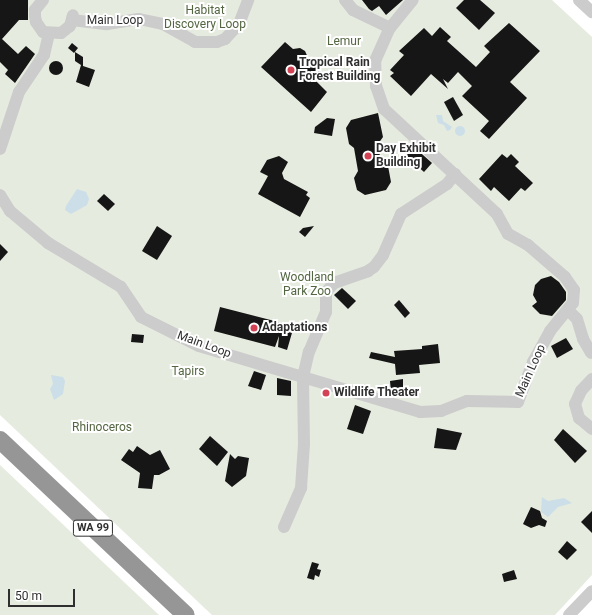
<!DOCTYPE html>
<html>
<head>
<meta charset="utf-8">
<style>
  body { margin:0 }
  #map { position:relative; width:592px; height:615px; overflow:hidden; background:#fff; font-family:Roboto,sans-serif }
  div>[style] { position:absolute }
  .green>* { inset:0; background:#e5ebde }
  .water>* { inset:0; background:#ccdee8 }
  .round { border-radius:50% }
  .building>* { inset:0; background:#161616 }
  .minor>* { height:12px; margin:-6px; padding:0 6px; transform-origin:6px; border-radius:6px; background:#ccc }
  .highway>* { height:18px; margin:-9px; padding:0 9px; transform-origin:9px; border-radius:9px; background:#969696 }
  .dots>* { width:11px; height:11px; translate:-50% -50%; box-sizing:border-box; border:2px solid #fff; border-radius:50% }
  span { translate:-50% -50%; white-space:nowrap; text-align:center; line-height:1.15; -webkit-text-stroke:4px #fff; paint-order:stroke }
  .shield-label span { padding:1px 3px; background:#fff; border:1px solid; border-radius:3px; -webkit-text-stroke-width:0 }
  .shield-label { font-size:11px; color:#2f2f2f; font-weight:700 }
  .park-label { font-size:12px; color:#536641 }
  .street-label { font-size:12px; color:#2f2f2f }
  .poi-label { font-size:12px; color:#2f2f2f; font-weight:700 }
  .left { translate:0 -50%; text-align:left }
  .scale { position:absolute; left:8px; top:589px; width:67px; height:18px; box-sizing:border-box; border:2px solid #2f2f2f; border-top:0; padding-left:5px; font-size:12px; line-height:14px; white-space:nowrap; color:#2f2f2f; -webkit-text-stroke:3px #fff; paint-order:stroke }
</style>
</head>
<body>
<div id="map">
  <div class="green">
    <div style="clip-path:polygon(0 0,552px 0,592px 37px,592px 575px,555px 615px,212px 615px,0 415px)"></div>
    <div style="clip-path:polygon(0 465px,159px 615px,0 615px)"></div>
  </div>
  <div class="water">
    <div style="clip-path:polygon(436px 115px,442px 115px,443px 121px,452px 127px,450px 130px,447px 131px,444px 125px,438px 123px)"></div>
    <div class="round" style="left:455px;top:126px;width:10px;height:10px"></div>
    <div style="clip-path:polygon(77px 189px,86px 192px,89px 199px,87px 205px,71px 214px,65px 210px,66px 206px)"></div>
    <div style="clip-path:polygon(51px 375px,63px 377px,65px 381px,63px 394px,54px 400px,50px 389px,53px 384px)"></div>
    <div style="clip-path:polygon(542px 497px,548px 501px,564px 498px,572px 503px,558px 507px,548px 517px,541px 512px)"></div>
  </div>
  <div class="building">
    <div style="clip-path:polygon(0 0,28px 0,28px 20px,19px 20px,2px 39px,18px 54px,26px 46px,35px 54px,15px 83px,5px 74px,8px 70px,0 62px)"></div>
    <div style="clip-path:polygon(362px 0,403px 0,386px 15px,379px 6px,372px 11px,369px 9px)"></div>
    <div style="clip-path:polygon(464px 0,480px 0,495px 13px,479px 30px,456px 8px)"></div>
    <div style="clip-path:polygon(509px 23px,540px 51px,510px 82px,527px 98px,489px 139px,480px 131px,489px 121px,462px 96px,472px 86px,458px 72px,448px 83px,443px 79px,448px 89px,431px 74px,411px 96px,390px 76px,394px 73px,390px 70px,404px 55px,399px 51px,424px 28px,432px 36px,440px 27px,451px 37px,447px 41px,476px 67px,490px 52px,484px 46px)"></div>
    <div style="clip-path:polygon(285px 42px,293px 49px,300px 48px,305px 51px,310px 62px,322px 73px,315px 80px,327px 92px,311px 112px,261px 67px)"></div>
    <div style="clip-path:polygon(72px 43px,78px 48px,74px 53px,68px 48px)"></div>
    <div style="clip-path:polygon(75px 52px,83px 57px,83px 66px,95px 70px,89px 87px,76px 82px,81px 65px,75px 61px)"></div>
    <div class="round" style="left:49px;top:61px;width:14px;height:14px"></div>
    <div style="clip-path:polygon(453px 97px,463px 115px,454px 121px,444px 102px)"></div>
    <div style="clip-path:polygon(378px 113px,383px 137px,378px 144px,381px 163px,388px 166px,391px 182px,386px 190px,365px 195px,357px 190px,354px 178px,358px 171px,354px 148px,349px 144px,346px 128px,351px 120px)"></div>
    <div style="clip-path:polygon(327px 118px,335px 119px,332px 136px,314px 133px,315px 127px)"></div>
    <div style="clip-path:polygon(414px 147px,432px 163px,424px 172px,406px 156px)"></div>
    <div style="clip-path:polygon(502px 154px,507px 158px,511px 154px,519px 162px,515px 166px,533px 183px,525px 191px,521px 188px,509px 201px,494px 187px,491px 191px,479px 179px)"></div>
    <div style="clip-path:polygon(279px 156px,288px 162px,282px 173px,284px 179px,308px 192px,306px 195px,310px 198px,300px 217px,258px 194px,268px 176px,260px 172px,267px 160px)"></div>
    <div style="clip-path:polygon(104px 194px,115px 204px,108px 211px,97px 201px)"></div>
    <div style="clip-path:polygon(157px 226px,172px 236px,157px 260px,142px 251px)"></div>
    <div style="clip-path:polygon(314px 226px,305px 237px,299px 232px,303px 228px)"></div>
    <div style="clip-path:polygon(0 244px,8px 252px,0 261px)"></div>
    <div style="clip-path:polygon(551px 276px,559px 282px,566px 292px,566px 300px,552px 316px,540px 314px,532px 306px,537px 302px,533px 295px,535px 285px,541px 279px)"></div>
    <div style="clip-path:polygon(342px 288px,356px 301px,348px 309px,334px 295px)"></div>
    <div style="clip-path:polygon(399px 300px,410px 313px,405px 318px,394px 305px)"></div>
    <div style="clip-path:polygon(220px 307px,294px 326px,287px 350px,278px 347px,279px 336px,275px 347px,214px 331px)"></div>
    <div style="clip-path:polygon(132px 334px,144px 335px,143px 343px,131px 342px)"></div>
    <div style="clip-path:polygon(566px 338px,573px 349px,557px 358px,551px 346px)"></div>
    <div style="clip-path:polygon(438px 344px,440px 363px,419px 365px,420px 373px,396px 375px,395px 364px,369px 358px,371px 352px,395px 357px,394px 351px,422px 349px,422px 346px)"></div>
    <div style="clip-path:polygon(254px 371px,266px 375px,261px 390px,248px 386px)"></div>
    <div style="clip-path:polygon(277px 378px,291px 381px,291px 396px,277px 395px)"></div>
    <div style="clip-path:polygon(403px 379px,403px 396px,391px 392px,390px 381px)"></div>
    <div style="clip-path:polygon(355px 405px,371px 411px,363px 434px,347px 429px)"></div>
    <div style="clip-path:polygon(437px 428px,462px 433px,456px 450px,434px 448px)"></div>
    <div style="clip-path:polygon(563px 429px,587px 451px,575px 463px,554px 440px)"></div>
    <div style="clip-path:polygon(210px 436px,228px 452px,217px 466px,199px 449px)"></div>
    <div style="clip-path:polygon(137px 446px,150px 455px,160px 450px,170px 469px,159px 475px,154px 475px,152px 489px,138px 488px,140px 473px,121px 460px,129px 449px,133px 452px)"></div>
    <div style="clip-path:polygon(230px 454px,235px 459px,238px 456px,249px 458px,246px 476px,232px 487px,225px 481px)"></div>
    <div style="clip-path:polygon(531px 507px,540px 511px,542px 518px,547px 521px,545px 527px,539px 525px,531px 528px,523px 524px)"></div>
    <div style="clip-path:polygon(592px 511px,592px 533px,581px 522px)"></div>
    <div style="clip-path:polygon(567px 541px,577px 550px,567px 560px,558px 552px)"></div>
    <div style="clip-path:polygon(312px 562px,319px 564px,317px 569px,321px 570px,319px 577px,315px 575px,314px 580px,307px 578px)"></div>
    <div style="clip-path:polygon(514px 570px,517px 579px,504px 582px,502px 574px)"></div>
  </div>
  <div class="minor">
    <div style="left:43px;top:0;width:13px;rotate:129deg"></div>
    <div style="left:35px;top:10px;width:6px;rotate:90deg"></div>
    <div style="left:35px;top:16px;width:6px;rotate:81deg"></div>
    <div style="left:36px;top:22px;width:12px;rotate:55deg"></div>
    <div style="left:43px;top:32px;width:18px;rotate:3deg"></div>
    <div style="left:61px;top:33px;width:11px;rotate:-38deg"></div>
    <div style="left:70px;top:26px;width:11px;rotate:-75deg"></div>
    <div style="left:345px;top:0;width:13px;rotate:51deg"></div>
    <div style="left:353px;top:10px;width:41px;rotate:25.9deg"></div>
    <div style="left:579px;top:0;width:18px;rotate:43deg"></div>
    <div style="left:72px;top:20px;width:35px;rotate:7deg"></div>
    <div style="left:107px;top:24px;width:32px;rotate:-9deg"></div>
    <div style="left:139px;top:19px;width:25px;rotate:12deg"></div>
    <div style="left:163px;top:24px;width:37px;rotate:29deg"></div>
    <div style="left:195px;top:42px;width:22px"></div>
    <div style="left:217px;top:42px;width:9px;rotate:-21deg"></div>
    <div style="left:225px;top:39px;width:21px;rotate:-47deg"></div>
    <div style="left:239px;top:24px;width:26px;rotate:-69deg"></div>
    <div style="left:0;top:149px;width:60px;rotate:-71.6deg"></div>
    <div style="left:19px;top:92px;width:45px;rotate:-56deg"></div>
    <div style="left:44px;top:55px;width:22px;rotate:-77deg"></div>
    <div style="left:0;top:195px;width:19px;rotate:58deg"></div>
    <div style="left:10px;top:211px;width:50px;rotate:40.1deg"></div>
    <div style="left:48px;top:243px;width:85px;rotate:31.1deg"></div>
    <div style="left:121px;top:287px;width:36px;rotate:56deg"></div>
    <div style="left:141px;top:317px;width:65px;rotate:26.6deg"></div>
    <div style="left:199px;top:346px;width:231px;rotate:16.6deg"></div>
    <div style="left:420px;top:412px;width:21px;rotate:-3deg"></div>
    <div style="left:441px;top:411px;width:28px;rotate:-21deg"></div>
    <div style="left:467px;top:401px;width:51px;rotate:1.1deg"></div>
    <div style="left:518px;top:402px;width:43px;rotate:-69.4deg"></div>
    <div style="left:533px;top:362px;width:35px;rotate:-61deg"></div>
    <div style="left:550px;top:331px;width:36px;rotate:-51deg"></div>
    <div style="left:573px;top:303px;width:13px;rotate:-86deg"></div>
    <div style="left:574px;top:290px;width:16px;rotate:-125deg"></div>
    <div style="left:565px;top:277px;width:49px;rotate:-139.1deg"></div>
    <div style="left:528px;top:245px;width:23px;rotate:-151deg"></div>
    <div style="left:508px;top:234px;width:23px;rotate:-119deg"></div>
    <div style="left:497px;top:214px;width:154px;rotate:-137.1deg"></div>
    <div style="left:384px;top:109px;width:24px;rotate:-109deg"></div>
    <div style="left:376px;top:86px;width:25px;rotate:-92deg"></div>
    <div style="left:375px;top:61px;width:36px;rotate:-66deg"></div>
    <div style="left:390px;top:28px;width:36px;rotate:-51deg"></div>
    <div style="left:569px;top:311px;width:11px;rotate:45deg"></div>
    <div style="left:577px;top:319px;width:21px;rotate:73deg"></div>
    <div style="left:583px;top:339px;width:16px;rotate:60deg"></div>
    <div style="left:592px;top:379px;width:16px;rotate:133deg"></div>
    <div style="left:581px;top:391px;width:14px;rotate:115deg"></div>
    <div style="left:575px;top:404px;width:15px;rotate:74deg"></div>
    <div style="left:579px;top:418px;width:17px;rotate:40deg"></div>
    <div style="left:284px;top:527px;width:43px;rotate:-66.4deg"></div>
    <div style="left:301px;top:488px;width:44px;rotate:-86.1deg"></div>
    <div style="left:304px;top:444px;width:67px;rotate:-90.9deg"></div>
    <div style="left:303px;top:377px;width:26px;rotate:-77deg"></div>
    <div style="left:309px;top:352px;width:43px;rotate:-67deg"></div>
    <div style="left:326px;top:312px;width:20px;rotate:-90deg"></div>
    <div style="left:326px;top:292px;width:12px;rotate:-48deg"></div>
    <div style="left:334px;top:283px;width:36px;rotate:-19deg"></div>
    <div style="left:368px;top:271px;width:7px;rotate:-34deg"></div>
    <div style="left:374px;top:267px;width:15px;rotate:-53deg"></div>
    <div style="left:383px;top:255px;width:45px;rotate:-66.3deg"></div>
    <div style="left:401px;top:214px;width:55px;rotate:-33.1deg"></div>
    <div style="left:447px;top:184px;width:13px;rotate:-51deg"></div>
    <div style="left:569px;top:615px;width:33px;rotate:-46deg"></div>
  </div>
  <div class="highway">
    <div style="left:0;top:440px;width:255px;rotate:43.3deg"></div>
  </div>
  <div class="dots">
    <div style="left:291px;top:70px;background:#d34353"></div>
    <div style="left:368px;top:156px;background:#d34353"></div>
    <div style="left:254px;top:328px;background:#d34353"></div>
    <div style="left:326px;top:393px;background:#d34353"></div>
  </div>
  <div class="shield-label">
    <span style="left:93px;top:528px">WA 99</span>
  </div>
  <div class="park-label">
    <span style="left:205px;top:18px">Habitat<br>Discovery Loop</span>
    <span style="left:344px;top:42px">Lemur</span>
    <span style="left:307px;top:285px">Woodland<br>Park Zoo</span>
    <span style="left:188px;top:372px">Tapirs</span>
    <span style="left:102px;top:428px">Rhinoceros</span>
  </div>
  <div class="street-label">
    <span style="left:115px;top:21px">Main Loop</span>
    <span style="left:204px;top:345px;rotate:20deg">Main Loop</span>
    <span style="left:531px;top:371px;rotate:-66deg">Main Loop</span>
  </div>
  <div class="poi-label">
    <span class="left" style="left:299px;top:70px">Tropical Rain<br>Forest Building</span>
    <span class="left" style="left:376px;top:156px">Day Exhibit<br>Building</span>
    <span class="left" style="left:262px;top:328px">Adaptations</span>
    <span class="left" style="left:334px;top:393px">Wildlife Theater</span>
  </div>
  <div class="scale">50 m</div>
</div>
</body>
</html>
